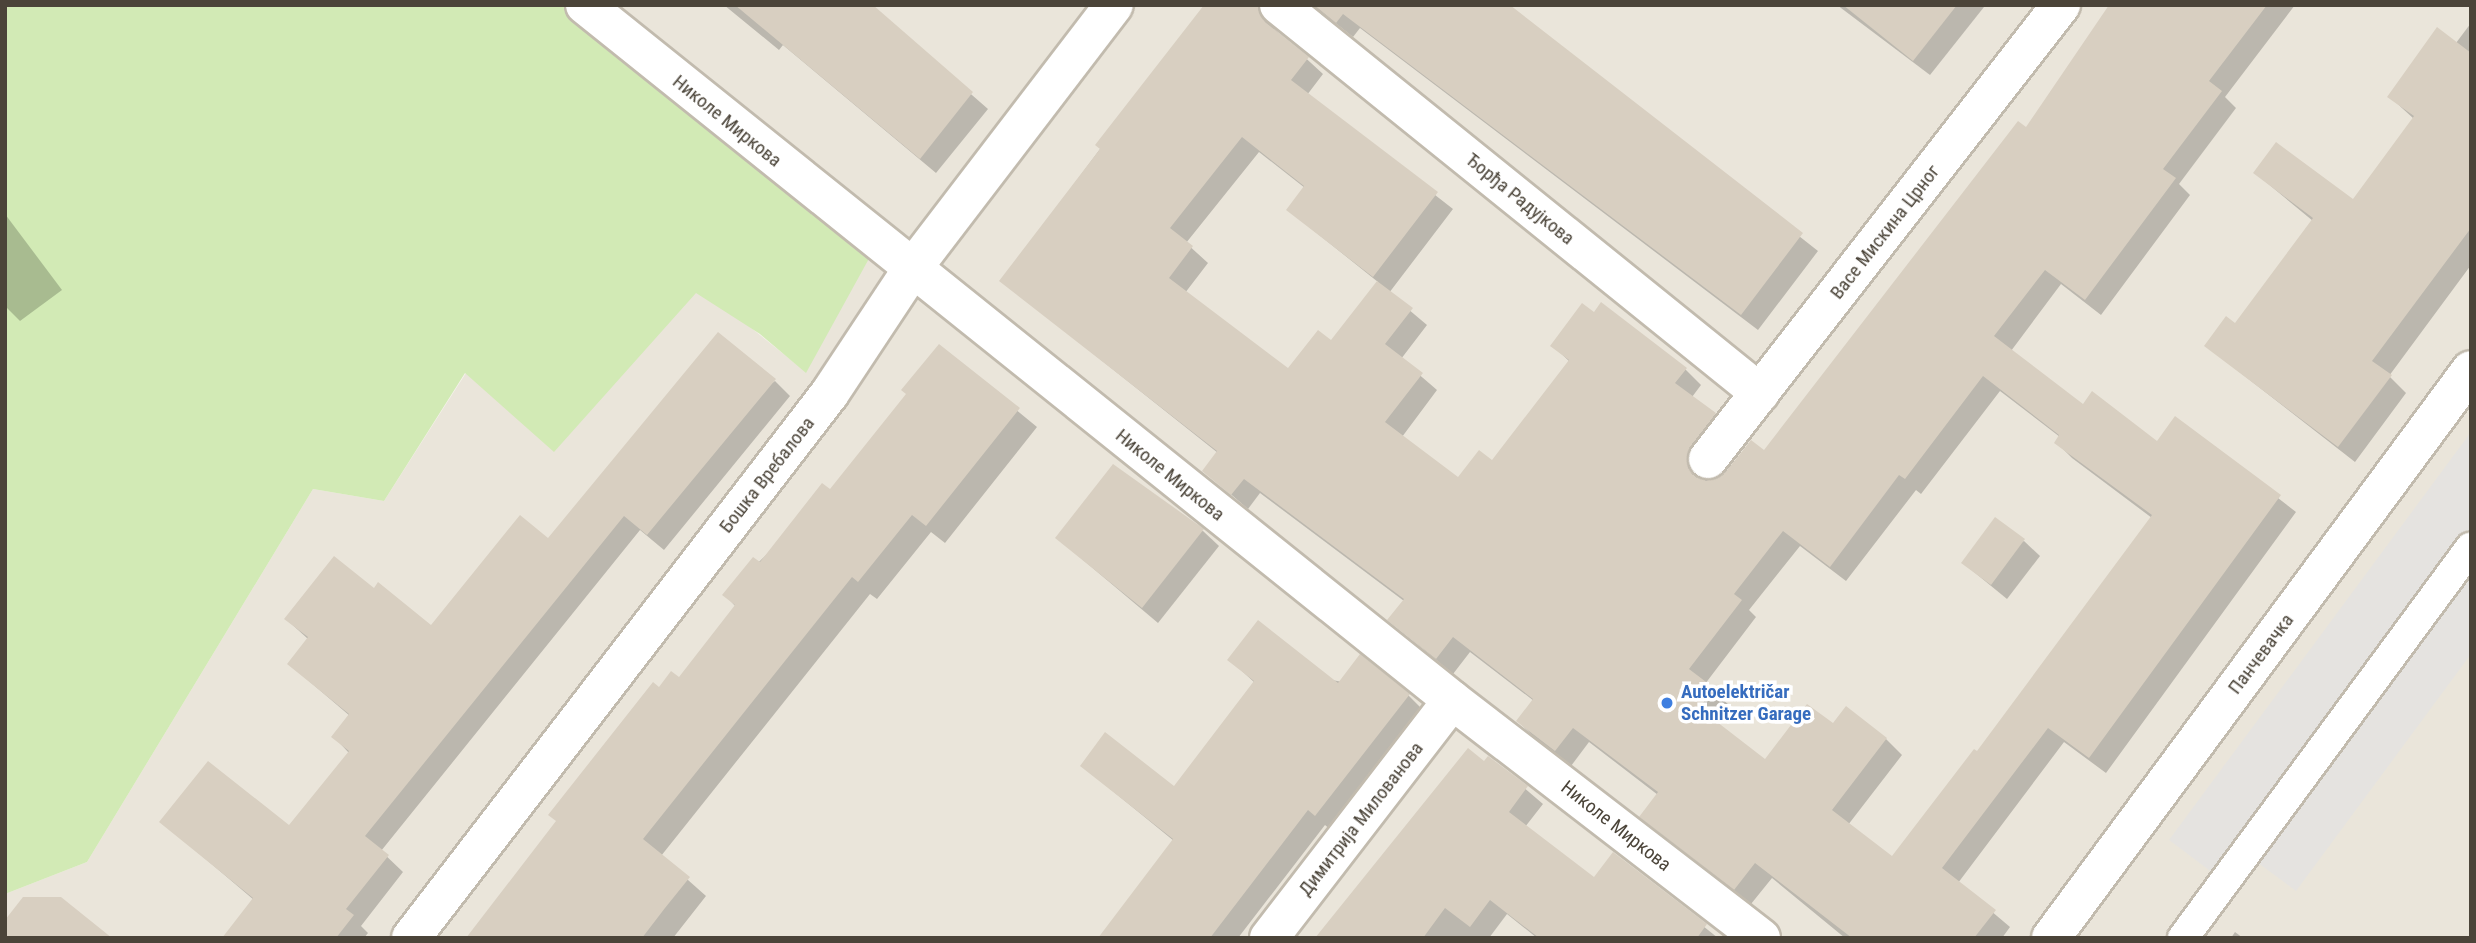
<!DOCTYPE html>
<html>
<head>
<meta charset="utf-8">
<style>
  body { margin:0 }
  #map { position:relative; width:2476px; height:943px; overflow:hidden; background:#f6f3ec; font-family:"Roboto Condensed",sans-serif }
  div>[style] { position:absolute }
  .residential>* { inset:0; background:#eae5da }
  .green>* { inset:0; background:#d2eab5 }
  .parking>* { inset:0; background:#e5e3e0 }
  .shadow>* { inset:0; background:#0003 }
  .building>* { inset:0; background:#d8cfc1 }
  .roads { filter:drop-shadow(2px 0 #c2bbae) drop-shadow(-2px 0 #c2bbae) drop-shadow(0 2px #c2bbae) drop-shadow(0 -2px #c2bbae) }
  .service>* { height:30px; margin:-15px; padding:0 15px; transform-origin:15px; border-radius:15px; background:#fff }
  .minor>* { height:38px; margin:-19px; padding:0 19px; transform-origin:19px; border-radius:19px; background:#fff }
  .dots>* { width:19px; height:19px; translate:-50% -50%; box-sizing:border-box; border:4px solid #fff; border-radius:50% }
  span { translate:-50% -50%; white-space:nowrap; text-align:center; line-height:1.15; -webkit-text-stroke:7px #fff; paint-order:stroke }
  .street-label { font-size:19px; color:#4b4439 }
  .shop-label { font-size:19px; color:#366cbe; font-weight:700 }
  .left { translate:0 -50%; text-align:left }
  .frame { position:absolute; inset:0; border:7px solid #4b4439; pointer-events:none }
</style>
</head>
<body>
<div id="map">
  <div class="residential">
    <div style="clip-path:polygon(585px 5px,2471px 5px,2471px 938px,5px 938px,5px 894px,87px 862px,313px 489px,384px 501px,466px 373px,608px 213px,806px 372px)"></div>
  </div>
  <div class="green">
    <div style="clip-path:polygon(5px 5px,585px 5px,877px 244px,806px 373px,760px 334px,696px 293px,554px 452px,465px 373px,384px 501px,313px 489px,87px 862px,5px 894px)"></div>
  </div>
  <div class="parking">
    <div style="clip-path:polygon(2471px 432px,2471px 654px,2296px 891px,2246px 854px,2225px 882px,2169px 840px)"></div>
  </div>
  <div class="shadow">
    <div style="clip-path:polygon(724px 5px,869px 5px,988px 109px,936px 173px,783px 45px,779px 50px)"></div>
    <div style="clip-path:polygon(evenodd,1207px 5px,1283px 5px,1273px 17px,1274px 29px,1323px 74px,1307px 95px,1453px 209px,1389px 293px,1427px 325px,1401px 359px,1437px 390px,1402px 437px,1459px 480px,1493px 462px,1570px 362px,1552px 345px,1685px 369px,1701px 385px,1692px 397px,1730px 431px,1702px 472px,1704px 479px,1718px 481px,1751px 442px,1765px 453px,2026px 129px,2111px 5px,2295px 5px,2225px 97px,2236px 108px,2179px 184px,2190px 195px,2101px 315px,2061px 284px,2011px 351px,2083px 406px,2158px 443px,2176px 419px,2296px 512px,2106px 773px,2064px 742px,1958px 883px,2010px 927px,2002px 938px,1845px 938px,1772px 878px,1751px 904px,1642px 817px,1658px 795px,1589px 742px,1571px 766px,1534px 737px,1518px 721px,1534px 701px,1470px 652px,1453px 674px,1389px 620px,1404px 601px,1260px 493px,1248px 509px,1204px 471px,1218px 453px,1002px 281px,1207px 5px,1259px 152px,1305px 188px,1288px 210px,1378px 282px,1331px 343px,1289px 371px,1185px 293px,1208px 263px,1186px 243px,1259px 152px,1207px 5px,2000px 391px,2060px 437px,2056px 442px,2072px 458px,2152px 518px,1978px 754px,1892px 859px,1848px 825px,1902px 755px,1886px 739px,1834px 726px,1765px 761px,1715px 723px,1729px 705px,1705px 684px,1756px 617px,1749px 610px,1800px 546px,1846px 581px,1916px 490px,1921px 494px,2000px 391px)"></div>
    <div style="clip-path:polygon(1313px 5px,1505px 5px,1818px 251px,1758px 330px,1360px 28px,1353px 37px)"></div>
    <div style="clip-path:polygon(1837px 5px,1982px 5px,1984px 7px,1930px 75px)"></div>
    <div style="clip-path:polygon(2471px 23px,2471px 265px,2389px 376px,2406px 393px,2355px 462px,2206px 346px,2235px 325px,2313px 221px,2255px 173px,2353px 201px,2414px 119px,2390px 97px,2456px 43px)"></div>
    <div style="clip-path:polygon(5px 214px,62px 290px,20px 321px,5px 306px)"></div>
    <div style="clip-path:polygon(939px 346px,1037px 427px,945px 543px,931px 532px,877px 599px,870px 594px,661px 856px,706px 896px,673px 938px,608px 938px,659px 689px,679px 679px,736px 607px,725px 595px,831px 492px,908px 394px)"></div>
    <div style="clip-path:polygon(775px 381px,790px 396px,664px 550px,640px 530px,381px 851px,403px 872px,361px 926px,368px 933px,364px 938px,224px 938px,254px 900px,162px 822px,289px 828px,349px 753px,334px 737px,350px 716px,289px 664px,308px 639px,286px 619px,374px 591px,431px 627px)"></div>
    <div style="clip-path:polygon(1203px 531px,1219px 546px,1158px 623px,1057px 538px)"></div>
    <div style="clip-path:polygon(2024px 541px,2040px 556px,2007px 599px,1963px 563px)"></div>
    <div style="clip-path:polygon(1230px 660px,1408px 695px,1424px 711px,1332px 831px,1325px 825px,1238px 938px,1100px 938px,1174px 841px,1082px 766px,1175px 788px,1255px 683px)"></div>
    <div style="clip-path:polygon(1489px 758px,1543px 804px,1525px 827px,1594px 880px,1613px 854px,1718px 938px,1537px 938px,1507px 914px,1489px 938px,1320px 938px)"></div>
    <div style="clip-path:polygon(2235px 932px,2243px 938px,2231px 938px)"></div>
  </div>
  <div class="building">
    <div style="clip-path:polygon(735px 5px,873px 5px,973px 92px,920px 159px)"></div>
    <div style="clip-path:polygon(evenodd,1204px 5px,1258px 5px,1265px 22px,1309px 57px,1291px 80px,1438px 192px,1373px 277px,1286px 210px,1304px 186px,1242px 137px,1170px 228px,1193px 246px,1169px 278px,1288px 368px,1318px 330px,1331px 340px,1377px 281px,1413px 308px,1385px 344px,1423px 373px,1385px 422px,1458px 477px,1479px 450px,1492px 460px,1569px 360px,1550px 346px,1582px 303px,1594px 312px,1601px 302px,1687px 368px,1675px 383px,1716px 413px,1687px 455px,1688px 468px,1706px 481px,1725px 473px,1751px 440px,1764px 450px,2018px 121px,2026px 127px,2109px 5px,2267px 5px,2209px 81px,2222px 91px,2163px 169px,2176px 178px,2085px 300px,2045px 270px,1994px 336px,2083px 404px,2092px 391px,2157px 441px,2175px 416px,2281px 495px,2089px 758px,2048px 728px,1942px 868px,1996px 910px,1974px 938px,1852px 938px,1755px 863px,1734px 890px,1639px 817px,1658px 792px,1573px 728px,1555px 751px,1516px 721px,1533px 699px,1453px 637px,1436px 659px,1387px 620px,1404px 599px,1244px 479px,1231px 495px,1202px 471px,1217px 451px,999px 281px,1100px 149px,1095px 145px,1204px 5px,1983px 376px,2059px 435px,2054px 443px,2152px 515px,1977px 751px,1974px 749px,1892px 856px,1832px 810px,1887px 738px,1846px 706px,1833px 723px,1807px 704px,1765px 759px,1699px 708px,1714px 688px,1689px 669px,1742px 600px,1734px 594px,1783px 531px,1830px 567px,1899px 475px,1905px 479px,1983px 376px)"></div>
    <div style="clip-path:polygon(1314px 5px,1510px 5px,1803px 233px,1741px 315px,1343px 14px,1336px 23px)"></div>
    <div style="clip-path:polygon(1843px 5px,1957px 5px,1913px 61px)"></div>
    <div style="clip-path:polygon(2437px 27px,2471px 53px,2471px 228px,2372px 361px,2392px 375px,2338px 447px,2204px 346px,2226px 316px,2235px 323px,2313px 218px,2253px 173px,2276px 142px,2353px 199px,2414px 116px,2387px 97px)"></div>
    <div style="clip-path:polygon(718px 332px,776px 379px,647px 535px,624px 516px,365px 836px,389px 855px,346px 909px,354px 915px,336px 938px,222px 938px,253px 898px,159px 822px,208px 761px,289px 825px,349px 751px,331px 737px,349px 714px,287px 664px,308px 637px,284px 619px,334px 556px,374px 588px,378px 582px,431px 625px,520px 515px,548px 538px)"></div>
    <div style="clip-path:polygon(939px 344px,1020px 408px,926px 526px,912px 515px,858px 582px,852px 577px,643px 839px,690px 877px,665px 908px,642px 938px,466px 938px,556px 821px,548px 815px,653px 682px,659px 687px,671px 671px,679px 677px,735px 605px,722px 595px,753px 557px,760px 562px,822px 483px,830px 489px,906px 394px,901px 390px)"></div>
    <div style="clip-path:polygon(1113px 464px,1204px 529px,1142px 608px,1055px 538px)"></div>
    <div style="clip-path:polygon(1995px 517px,2025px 539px,1991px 585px,1961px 563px)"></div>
    <div style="clip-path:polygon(1258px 620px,1338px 683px,1360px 654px,1410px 694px,1315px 816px,1308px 810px,1210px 938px,1098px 938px,1173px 839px,1080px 766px,1105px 732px,1174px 786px,1254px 681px,1227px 660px)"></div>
    <div style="clip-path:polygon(1468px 748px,1484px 761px,1488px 756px,1528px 786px,1509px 812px,1594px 877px,1613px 852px,1707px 924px,1697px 938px,1539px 938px,1490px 900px,1470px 927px,1445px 908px,1423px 938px,1315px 938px)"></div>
    <div style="clip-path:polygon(23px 897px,61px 897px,112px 938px,5px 938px,5px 920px)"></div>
  </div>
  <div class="roads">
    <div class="service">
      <div style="left:2183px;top:938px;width:485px;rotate:-53.6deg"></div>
    </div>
    <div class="minor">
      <div style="left:585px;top:5px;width:1111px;rotate:38.72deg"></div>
      <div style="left:1452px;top:700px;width:390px;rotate:37.6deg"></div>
      <div style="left:1279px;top:5px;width:618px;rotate:38.89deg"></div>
      <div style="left:1708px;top:459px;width:575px;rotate:-52.13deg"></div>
      <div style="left:411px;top:938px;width:687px;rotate:-52.45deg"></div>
      <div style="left:830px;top:393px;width:149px;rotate:-56.5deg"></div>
      <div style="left:912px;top:269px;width:332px;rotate:-52.6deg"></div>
      <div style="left:1269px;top:938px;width:300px;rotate:-52.4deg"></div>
      <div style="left:2051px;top:938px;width:706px;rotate:-53.52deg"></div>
    </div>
  </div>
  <div class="dots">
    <div style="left:1667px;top:703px;background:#3f7fe0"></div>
  </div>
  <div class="street-label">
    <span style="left:727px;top:121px;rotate:39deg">Николе Миркова</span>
    <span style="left:1520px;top:199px;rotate:39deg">Ђорђа Радујкова</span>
    <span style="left:1885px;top:232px;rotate:-52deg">Васе Мискина Црног</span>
    <span style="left:767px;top:475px;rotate:-52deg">Бошка Вребалова</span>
    <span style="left:1170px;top:475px;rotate:39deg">Николе Миркова</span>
    <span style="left:2261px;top:654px;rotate:-53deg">Панчевачка</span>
    <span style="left:1361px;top:819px;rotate:-52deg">Димитрија Милованова</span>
    <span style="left:1616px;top:826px;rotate:38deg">Николе Миркова</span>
  </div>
  <div class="shop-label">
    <span class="left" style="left:1681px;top:703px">Autoelektričar<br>Schnitzer Garage</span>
  </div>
  <div class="frame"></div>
</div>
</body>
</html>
